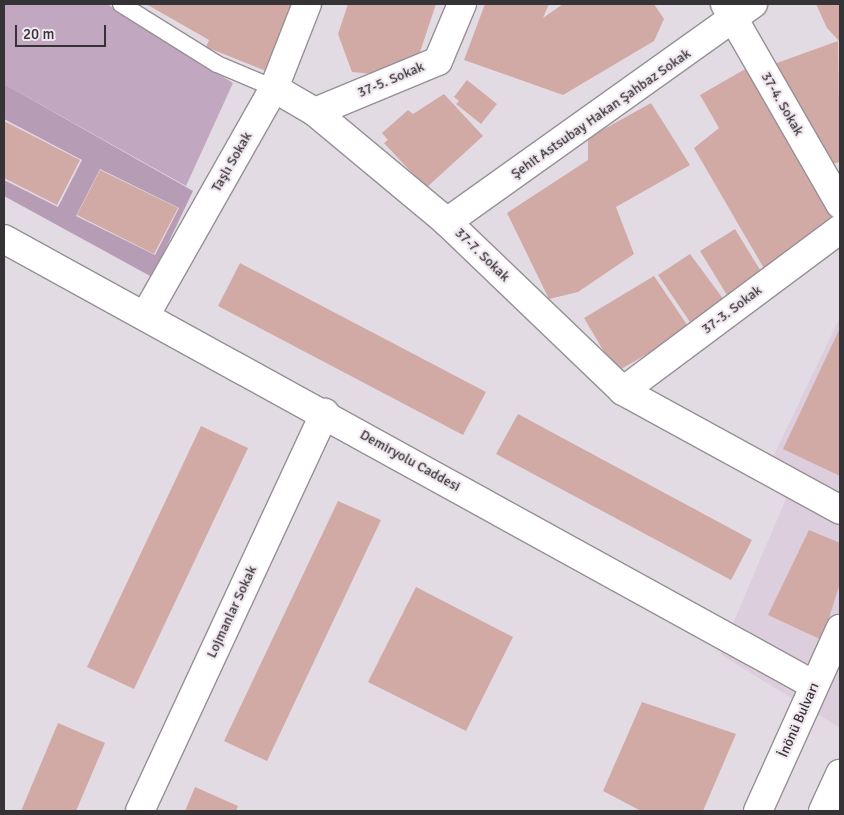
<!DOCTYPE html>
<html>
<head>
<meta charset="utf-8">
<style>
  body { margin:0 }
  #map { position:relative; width:844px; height:815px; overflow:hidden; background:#e3dbe3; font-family:Signika,sans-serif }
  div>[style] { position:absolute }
  .built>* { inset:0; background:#dccedc }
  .green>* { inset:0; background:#c1a7c0 }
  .forest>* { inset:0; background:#b79cb5 }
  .building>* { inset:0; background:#d1aaa6 }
  .roads { filter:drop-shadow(1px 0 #978f96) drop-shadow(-1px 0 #978f96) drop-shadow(0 1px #978f96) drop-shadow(0 -1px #978f96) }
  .lane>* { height:16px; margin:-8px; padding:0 8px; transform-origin:8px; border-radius:8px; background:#fff }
  .street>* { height:28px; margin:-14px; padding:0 14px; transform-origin:14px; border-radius:14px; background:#fff }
  .primary>* { height:28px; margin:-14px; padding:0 14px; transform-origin:14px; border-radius:14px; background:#fff }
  span { translate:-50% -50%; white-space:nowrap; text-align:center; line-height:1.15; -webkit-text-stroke:4.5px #f1e8f0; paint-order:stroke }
  .street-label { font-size:14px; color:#363336 }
  .frame { position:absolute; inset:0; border:5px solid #363336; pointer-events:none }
  .scale { position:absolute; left:15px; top:25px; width:91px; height:22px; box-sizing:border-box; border:2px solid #363336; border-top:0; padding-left:6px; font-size:15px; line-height:18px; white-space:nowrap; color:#363336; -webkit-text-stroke:4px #f1e8f0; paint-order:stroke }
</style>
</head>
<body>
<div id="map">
  <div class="built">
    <div style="clip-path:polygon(840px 317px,840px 728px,720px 654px,788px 494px,761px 482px)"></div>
  </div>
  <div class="green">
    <div style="clip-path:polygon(4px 4px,107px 4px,233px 83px,186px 186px,4px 84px)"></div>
  </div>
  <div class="forest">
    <div style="clip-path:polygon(evenodd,4px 84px,193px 191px,152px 277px,4px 196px,4px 180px,58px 207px,82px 160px,4px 119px,4px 84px,100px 169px,179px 208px,155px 255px,76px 216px,100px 169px)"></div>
  </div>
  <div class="building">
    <div style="clip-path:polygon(146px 4px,294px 4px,271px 73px,206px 47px,209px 40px)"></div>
    <div style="clip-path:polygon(348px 4px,436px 4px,418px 58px,384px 75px,352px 72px,338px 34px)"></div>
    <div style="clip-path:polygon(485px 4px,549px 4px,543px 18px,563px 4px,654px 4px,664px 19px,654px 41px,563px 95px,464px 60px)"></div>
    <div style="clip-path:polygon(816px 4px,840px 4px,840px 42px,827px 28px)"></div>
    <div style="clip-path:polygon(838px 41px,840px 162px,821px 166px,774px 64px)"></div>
    <div style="clip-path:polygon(747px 68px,835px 208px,829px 212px,833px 219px,766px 272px,694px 148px,719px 128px,700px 95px)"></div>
    <div style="clip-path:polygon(467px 80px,497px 104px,481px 124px,456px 104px,459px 101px,454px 97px)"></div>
    <div style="clip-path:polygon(444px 94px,483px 136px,426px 188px,384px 143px,388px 140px,382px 133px,408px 110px,413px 114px)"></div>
    <div style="clip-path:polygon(651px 103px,690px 165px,616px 207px,634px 254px,578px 292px,549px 299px,507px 213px,588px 160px,588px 138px)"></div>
    <div style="clip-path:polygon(4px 121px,80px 160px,57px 205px,4px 178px)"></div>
    <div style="clip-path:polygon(100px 170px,178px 208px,154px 254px,77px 215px)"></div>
    <div style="clip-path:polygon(735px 229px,765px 278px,730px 300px,700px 251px)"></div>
    <div style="clip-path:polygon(690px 254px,724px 300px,690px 322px,658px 275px)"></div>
    <div style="clip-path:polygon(240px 263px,486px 392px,463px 435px,218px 306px)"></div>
    <div style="clip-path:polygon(654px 276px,694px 335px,666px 343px,616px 372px,584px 318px)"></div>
    <div style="clip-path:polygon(840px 328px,840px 476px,783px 449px)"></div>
    <div style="clip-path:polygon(518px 414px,752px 540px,731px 580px,496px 454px)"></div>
    <div style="clip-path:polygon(201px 426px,248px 448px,134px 689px,87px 667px)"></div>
    <div style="clip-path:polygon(338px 501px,381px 520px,267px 761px,224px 741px)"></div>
    <div style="clip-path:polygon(809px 530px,840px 543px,840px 583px,822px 640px,768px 615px)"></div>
    <div style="clip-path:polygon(416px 587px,513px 637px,466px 731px,368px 682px)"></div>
    <div style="clip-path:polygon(642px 702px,736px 734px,703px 811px,641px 811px,603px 791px)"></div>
    <div style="clip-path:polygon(58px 723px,105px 743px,76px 811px,21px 811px)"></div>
    <div style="clip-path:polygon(195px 787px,238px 806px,236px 811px,185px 811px)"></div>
  </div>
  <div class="roads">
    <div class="lane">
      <div style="left:121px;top:4px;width:113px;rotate:32deg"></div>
      <div style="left:217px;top:64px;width:62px;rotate:22.8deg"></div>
    </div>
    <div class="street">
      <div style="left:725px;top:4px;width:231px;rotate:60.1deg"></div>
      <div style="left:274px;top:88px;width:48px;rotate:30.3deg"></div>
      <div style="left:315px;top:112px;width:172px;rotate:39.8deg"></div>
      <div style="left:447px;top:222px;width:244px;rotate:43.8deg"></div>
      <div style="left:623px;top:391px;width:247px;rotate:28.7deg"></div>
      <div style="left:315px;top:112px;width:133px;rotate:-22.5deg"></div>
      <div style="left:438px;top:61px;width:62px;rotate:-67.2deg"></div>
      <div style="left:447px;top:222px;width:376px;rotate:-35.5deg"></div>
      <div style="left:4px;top:239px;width:925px;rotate:28.84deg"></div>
      <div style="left:145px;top:316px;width:262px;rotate:-60.5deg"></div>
      <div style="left:274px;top:88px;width:90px;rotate:-68.6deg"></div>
      <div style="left:623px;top:391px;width:271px;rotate:-36.7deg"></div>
      <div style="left:140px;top:811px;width:439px;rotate:-65.1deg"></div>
    </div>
    <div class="primary">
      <div style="left:758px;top:811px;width:200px;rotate:-65.7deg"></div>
      <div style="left:823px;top:811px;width:41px;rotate:-65.3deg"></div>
    </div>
  </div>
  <div class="street-label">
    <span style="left:391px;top:80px;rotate:-23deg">37-5. Sokak</span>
    <span style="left:782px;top:104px;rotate:60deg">37-4. Sokak</span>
    <span style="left:601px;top:114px;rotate:-35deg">Şehit Astsubay Hakan Şahbaz Sokak</span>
    <span style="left:232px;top:162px;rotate:-60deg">Taşlı Sokak</span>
    <span style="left:482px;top:255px;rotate:44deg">37-7. Sokak</span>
    <span style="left:732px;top:310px;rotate:-37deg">37-3. Sokak</span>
    <span style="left:410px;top:461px;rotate:29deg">Demiryolu Caddesi</span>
    <span style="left:232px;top:612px;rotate:-65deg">Lojmanlar Sokak</span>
    <span style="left:799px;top:720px;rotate:-66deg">İnönü Bulvarı</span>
  </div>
  <div class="frame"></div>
  <div class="scale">20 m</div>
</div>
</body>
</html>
